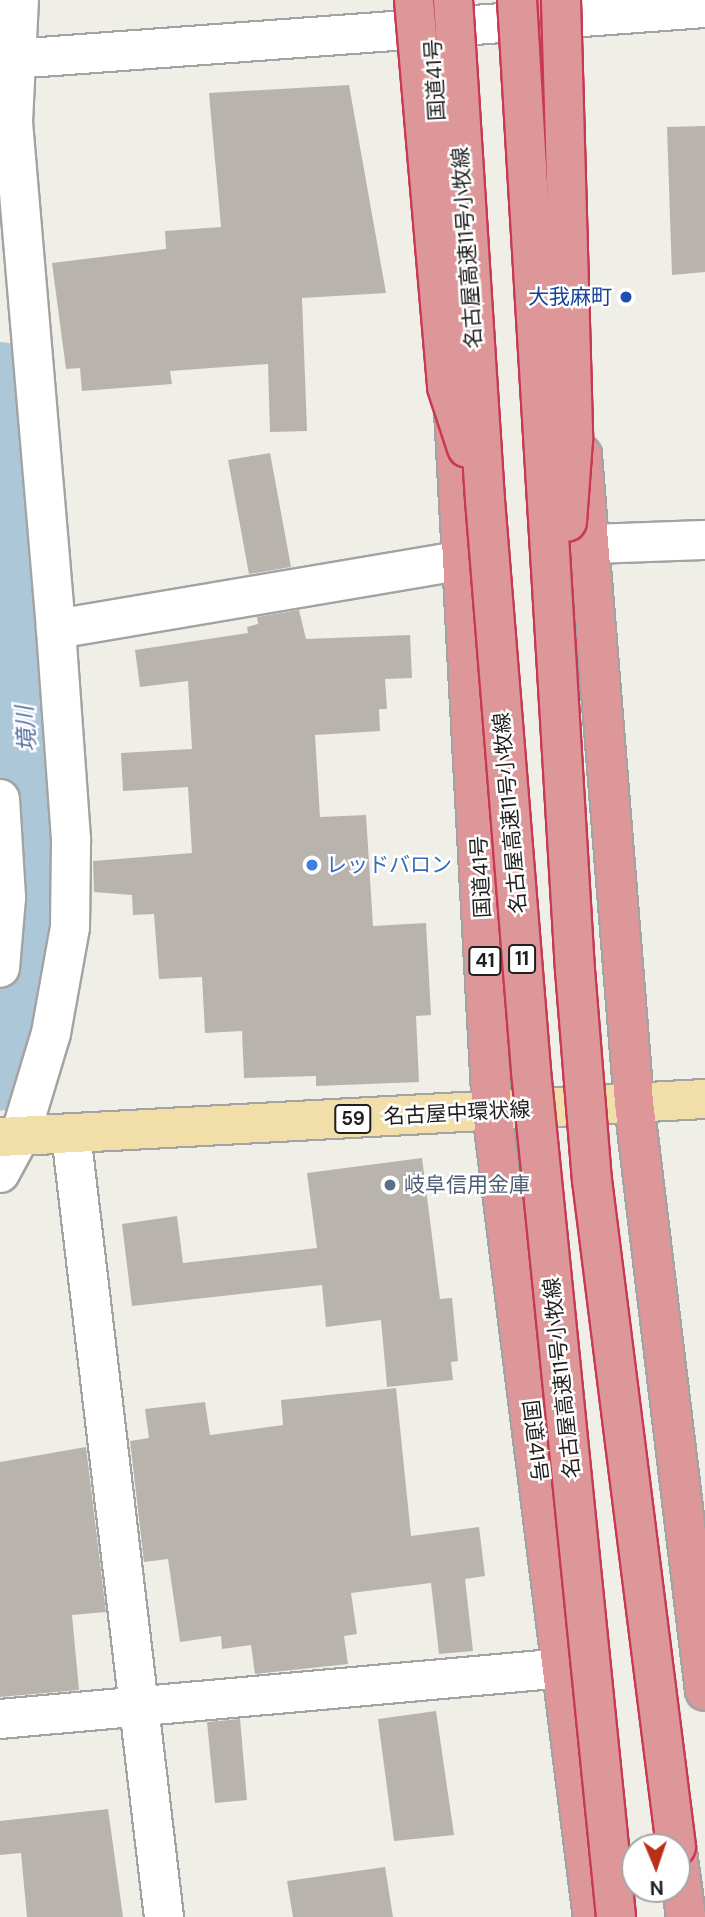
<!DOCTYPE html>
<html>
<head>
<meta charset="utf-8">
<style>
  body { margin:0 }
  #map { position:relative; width:705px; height:1917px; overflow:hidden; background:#efeee7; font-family:"DM Sans","Noto Sans JP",sans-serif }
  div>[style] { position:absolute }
  .river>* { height:72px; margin:-36px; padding:0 36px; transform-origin:36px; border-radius:36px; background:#acc7d8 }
  .building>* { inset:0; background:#b8b4ad }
  .roads { filter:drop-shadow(2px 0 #a3a3a3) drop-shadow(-2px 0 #a3a3a3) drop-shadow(0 2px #a3a3a3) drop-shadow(0 -2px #a3a3a3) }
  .minor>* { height:38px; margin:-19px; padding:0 19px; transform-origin:19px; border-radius:19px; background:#fff }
  .major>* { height:38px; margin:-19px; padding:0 19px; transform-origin:19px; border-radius:19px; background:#f2dea9 }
  .highway>* { height:38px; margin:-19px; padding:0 19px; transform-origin:19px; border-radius:19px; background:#de9799 }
  .bridges { filter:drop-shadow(2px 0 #c83953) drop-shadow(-2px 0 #c83953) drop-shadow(0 2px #c83953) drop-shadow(0 -2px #c83953) }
  .highway-bridge>* { height:38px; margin:-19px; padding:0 19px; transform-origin:19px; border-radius:19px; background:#de9799 }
  .dots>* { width:19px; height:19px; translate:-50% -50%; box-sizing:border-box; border:4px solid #fff; border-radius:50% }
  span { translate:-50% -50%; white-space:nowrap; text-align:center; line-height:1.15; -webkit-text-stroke:5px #fff; paint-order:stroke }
  .shield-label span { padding:2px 5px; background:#fff; border:2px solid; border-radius:5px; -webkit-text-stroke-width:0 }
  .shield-label { font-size:19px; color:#1f1f1f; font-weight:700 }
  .street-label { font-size:21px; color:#1f1f1f }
  .transit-label { font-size:21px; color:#164399 }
  .right { translate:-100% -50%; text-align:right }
  .shop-label { font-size:21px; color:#366cbe }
  .left { translate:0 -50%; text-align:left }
  .service-label { font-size:21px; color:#4e5e75 }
  .water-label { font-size:23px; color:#5671a5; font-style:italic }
  .north { position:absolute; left:621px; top:1833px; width:70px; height:70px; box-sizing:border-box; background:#fff; border:2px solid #a5a5a5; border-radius:50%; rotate:178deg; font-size:19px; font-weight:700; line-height:28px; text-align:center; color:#1f1f1f }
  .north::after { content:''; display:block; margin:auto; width:24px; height:32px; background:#b93016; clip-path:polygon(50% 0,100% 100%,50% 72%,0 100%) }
</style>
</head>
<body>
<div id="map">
  <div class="river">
    <div style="left:0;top:378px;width:536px;rotate:85.83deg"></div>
    <div style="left:39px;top:913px;width:102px;rotate:100.2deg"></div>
    <div style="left:21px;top:1013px;width:65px;rotate:108.7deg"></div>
  </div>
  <div class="building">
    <div style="clip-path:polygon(349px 85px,386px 293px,302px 298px,307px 431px,270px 432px,268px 364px,170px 371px,172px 384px,82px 391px,80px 368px,66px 369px,52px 263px,166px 249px,165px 231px,221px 227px,209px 93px)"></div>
    <div style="clip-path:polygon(705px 126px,705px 272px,672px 275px,667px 127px)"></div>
    <div style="clip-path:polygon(270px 453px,291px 567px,249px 574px,228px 460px)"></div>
    <div style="clip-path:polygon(299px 610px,306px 639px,410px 635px,412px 678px,385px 679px,387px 709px,379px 709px,380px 731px,315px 735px,320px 817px,366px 815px,373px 926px,426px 923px,431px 1015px,416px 1016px,419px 1082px,316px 1086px,316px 1076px,244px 1078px,242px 1031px,205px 1033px,202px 977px,159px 979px,154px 914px,133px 915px,132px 895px,94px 892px,93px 861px,192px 853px,188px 787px,123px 791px,121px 753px,192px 749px,188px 681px,140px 687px,135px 650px,248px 633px,247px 627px,258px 624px,257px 617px)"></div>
    <div style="clip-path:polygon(422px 1158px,440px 1299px,452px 1298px,458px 1361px,451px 1362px,453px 1380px,387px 1387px,381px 1320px,326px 1327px,322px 1285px,132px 1306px,122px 1224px,177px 1216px,183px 1263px,317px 1248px,307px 1173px)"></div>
    <div style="clip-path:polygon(396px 1388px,411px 1536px,479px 1527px,485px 1576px,465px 1579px,473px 1651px,439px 1654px,431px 1583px,351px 1593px,357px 1634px,344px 1636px,348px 1664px,255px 1674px,251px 1645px,222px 1649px,221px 1636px,180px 1642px,168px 1559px,144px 1562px,130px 1441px,149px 1438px,145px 1409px,205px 1402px,210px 1435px,283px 1425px,281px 1400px)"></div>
    <div style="clip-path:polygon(86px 1447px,106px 1612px,72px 1615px,79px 1690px,0 1697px,0 1462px)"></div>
    <div style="clip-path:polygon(436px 1711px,454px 1835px,394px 1841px,378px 1719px)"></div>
    <div style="clip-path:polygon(240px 1719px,247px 1800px,215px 1803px,207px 1722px)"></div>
    <div style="clip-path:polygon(108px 1809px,123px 1917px,27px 1917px,21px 1853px,0 1855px,0 1821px)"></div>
    <div style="clip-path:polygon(385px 1867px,393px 1917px,293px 1917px,287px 1881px)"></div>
  </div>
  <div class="roads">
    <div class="minor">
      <div style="left:0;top:60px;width:707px;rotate:-4.22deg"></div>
      <div style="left:591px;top:544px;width:114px;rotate:-2deg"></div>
      <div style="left:56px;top:629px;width:413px;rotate:-9.6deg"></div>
      <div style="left:0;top:799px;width:99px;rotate:86.5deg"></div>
      <div style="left:6px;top:898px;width:70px;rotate:94.9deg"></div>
      <div style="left:71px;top:1134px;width:789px;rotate:83.23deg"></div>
      <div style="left:0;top:1173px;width:42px;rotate:-61.6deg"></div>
      <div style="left:20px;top:1136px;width:108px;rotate:-73.2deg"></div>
      <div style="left:51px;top:1033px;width:108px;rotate:-79.8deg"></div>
      <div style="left:70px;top:927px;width:88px;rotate:-89.3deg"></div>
      <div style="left:71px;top:839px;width:211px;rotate:-94.1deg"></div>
      <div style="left:56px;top:629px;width:509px;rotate:-94.85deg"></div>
      <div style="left:13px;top:122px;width:122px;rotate:-87.2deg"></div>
      <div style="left:0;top:1719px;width:566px;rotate:-5.17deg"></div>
    </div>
    <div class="major">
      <div style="left:0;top:1137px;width:706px;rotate:-3.09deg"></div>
    </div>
    <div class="highway">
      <div style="left:537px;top:0;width:135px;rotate:84.9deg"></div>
      <div style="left:454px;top:411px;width:701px;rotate:86.89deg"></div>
      <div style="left:492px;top:1111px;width:812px;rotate:82.86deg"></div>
      <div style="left:582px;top:455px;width:650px;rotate:85.41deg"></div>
      <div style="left:634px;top:1103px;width:592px;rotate:83.11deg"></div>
      <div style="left:677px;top:1852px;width:66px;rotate:82.1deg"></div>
    </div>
  </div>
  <div class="bridges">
    <div class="highway-bridge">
      <div style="left:414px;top:0;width:388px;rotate:85.1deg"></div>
      <div style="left:447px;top:387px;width:64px;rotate:71.8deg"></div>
      <div style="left:453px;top:0;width:501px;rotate:86.34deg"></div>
      <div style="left:485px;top:500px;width:573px;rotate:85.39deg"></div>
      <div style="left:531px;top:1071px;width:850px;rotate:84.26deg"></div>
      <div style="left:517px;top:0;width:972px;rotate:86.58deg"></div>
      <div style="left:575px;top:970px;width:211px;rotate:85.4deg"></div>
      <div style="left:592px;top:1180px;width:672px;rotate:82.82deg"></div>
      <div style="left:561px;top:0;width:440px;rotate:88.4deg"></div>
      <div style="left:573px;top:440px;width:82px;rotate:94.2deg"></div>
    </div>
  </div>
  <div class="dots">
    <div style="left:626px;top:297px;background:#1a4fb4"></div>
    <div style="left:312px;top:865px;background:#3f7fe0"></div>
    <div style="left:390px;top:1185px;background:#5c6f8a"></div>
  </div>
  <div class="shield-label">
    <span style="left:522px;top:959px">11</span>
    <span style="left:485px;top:961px">41</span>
    <span style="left:353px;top:1119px">59</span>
  </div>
  <div class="street-label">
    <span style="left:435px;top:80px;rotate:-93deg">国道41号</span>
    <span style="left:467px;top:248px;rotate:-94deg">名古屋高速11号小牧線</span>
    <span style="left:510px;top:813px;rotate:-95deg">名古屋高速11号小牧線</span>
    <span style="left:481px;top:877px;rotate:-93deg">国道41号</span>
    <span style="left:457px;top:1113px;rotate:-3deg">名古屋中環状線</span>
    <span style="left:562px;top:1378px;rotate:-96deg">名古屋高速11号小牧線</span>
    <span style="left:535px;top:1441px;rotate:83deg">国道41号</span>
  </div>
  <div class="transit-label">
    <span class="right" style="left:612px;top:297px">大我麻町</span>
  </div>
  <div class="shop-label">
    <span class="left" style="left:326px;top:865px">レッドバロン</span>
  </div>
  <div class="service-label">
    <span class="left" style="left:404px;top:1185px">岐阜信用金庫</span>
  </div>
  <div class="water-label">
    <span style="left:26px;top:729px;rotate:-94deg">境川</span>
  </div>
  <div class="north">N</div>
</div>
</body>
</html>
